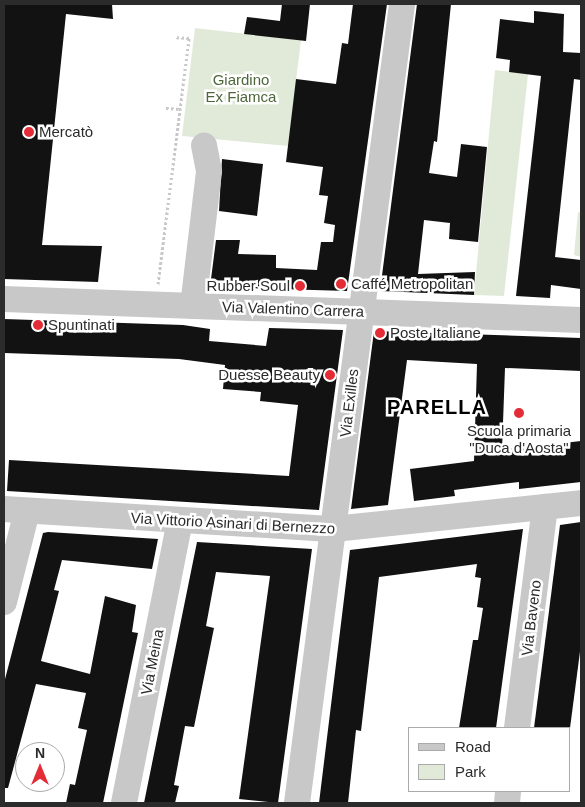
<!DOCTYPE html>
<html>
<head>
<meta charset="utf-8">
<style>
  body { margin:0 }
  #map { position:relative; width:585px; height:807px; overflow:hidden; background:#fff; font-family:Helvetica,sans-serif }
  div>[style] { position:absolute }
  .green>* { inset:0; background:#e1ead8 }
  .building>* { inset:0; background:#121212 }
  .path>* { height:3px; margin-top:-1.5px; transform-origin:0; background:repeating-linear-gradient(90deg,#c8c8c8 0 2.5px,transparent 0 5px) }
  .minor>* { height:26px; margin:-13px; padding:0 13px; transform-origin:13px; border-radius:13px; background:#c8c8c8 }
  .dots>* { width:14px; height:14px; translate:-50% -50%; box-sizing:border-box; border:2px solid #fff; border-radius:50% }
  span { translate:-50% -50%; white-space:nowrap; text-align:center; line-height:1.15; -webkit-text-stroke:5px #fff; paint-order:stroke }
  .park-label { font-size:15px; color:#4d663a }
  .poi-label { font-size:15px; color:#2b2b2b }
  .left { translate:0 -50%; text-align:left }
  .right { translate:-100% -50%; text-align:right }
  .street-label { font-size:15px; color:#2b2b2b }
  .district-label { font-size:20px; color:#000; font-weight:700; letter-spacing:1px }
  .frame { position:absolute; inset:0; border:5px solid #2b2b2b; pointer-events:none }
  .legend { position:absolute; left:408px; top:727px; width:162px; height:65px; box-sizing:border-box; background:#fff; border:1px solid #aaa; margin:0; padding:6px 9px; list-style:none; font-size:15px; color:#2b2b2b }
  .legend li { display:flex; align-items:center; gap:10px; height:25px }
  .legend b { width:25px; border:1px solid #aaa }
  .north { position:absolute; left:15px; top:742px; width:50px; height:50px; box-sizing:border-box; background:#fff; border:1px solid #aaa; border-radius:50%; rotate:0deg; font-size:14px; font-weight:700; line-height:20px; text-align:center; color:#2b2b2b }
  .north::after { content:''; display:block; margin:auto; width:18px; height:22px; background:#e32c35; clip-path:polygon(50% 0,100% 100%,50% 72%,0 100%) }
</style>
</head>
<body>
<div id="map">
  <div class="green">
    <div style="clip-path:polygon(195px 28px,301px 40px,288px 146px,182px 136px)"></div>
    <div style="clip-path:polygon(495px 70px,528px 74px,504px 296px,474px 295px)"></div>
    <div style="clip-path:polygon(578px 212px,581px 213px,581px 257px,574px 255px)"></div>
  </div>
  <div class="building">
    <div style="clip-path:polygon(4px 4px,112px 4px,113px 19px,66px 14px,42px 245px,102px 246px,98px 282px,4px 279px)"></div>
    <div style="clip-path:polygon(282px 4px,310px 4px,306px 41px,244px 34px,247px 17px,280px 21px)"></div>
    <div style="clip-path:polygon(353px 4px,387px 4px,347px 291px,210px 287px,216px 240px,240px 240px,238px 254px,276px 255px,276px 268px,317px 270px,321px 242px,333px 242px,335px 225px,324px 223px,328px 196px,319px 195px,323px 167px,286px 162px,296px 79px,336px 84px,342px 43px,348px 44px)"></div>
    <div style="clip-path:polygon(417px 4px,451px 4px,437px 142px,434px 141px,429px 173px,457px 177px,461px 144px,487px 147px,478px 242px,449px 239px,450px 223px,424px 220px,418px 274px,475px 272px,474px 295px,380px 291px)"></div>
    <div style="clip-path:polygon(534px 11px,564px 14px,563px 52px,581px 53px,581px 80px,574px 79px,555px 257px,581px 260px,581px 289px,551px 285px,550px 298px,516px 296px,541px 76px,509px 72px,510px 60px,496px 58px,500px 19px,534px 23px)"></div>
    <div style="clip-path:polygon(222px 159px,263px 164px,257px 216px,219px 211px)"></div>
    <div style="clip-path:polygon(4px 319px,183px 325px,210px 329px,209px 341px,266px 346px,269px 328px,343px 330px,319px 510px,7px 491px,9px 460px,289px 476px,298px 405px,260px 401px,261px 392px,223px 389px,225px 365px,179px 359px,4px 353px)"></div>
    <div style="clip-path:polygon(374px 331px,581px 338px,581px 371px,505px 368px,502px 450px,581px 441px,581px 482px,519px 489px,519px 482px,454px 490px,455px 496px,414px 501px,410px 469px,474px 461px,477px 364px,407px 360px,388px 505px,351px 509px)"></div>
    <div style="clip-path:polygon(581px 522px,581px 644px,570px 728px,534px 728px,560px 525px)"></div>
    <div style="clip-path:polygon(523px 529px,496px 728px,459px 728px,473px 640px,478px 640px,483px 608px,477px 607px,481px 578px,475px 577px,477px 564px,379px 577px,361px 731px,356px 730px,348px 803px,319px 803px,350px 550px)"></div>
    <div style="clip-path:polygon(48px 532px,158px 539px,152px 569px,62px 560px,54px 590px,59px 591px,41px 661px,90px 674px,105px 596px,136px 605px,132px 632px,138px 633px,103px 803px,66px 803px,70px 784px,75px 785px,87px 730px,78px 728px,86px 693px,36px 684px,8px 788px,4px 788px,4px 683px,43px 533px)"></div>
    <div style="clip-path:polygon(197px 542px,312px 549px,278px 803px,239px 799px,270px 576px,216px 572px,206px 626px,214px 628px,194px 727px,185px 726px,174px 785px,179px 786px,175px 803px,144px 803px)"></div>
  </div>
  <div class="path">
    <div style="left:166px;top:108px;width:14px;rotate:4deg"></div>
    <div style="left:158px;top:284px;width:248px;rotate:-82.8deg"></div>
    <div style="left:189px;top:38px;width:15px;rotate:-176deg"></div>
  </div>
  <div class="minor">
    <div style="left:4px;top:299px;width:577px;rotate:2.08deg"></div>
    <div style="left:193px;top:306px;width:136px;rotate:-83.2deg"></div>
    <div style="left:209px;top:171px;width:26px;rotate:-101deg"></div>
    <div style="left:4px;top:509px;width:331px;rotate:3.5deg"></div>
    <div style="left:334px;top:529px;width:248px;rotate:-6deg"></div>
    <div style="left:4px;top:602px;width:94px;rotate:-75.8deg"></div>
    <div style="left:517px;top:728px;width:223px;rotate:-82.8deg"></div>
    <div style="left:124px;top:803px;width:288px;rotate:-78.8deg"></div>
    <div style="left:297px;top:803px;width:806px;rotate:-82.51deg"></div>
    <div style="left:507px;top:803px;width:12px;rotate:-85deg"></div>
  </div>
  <div class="dots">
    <div style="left:29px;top:132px;background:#e32c35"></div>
    <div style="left:341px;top:284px;background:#e32c35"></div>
    <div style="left:300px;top:286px;background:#e32c35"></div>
    <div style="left:38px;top:325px;background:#e32c35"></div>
    <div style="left:380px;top:333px;background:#e32c35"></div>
    <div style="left:330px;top:375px;background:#e32c35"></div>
    <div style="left:519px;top:413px;background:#e32c35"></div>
  </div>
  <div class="park-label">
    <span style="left:241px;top:88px">Giardino<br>Ex Fiamca</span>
  </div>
  <div class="poi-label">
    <span class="left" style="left:39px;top:132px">Mercatò</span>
    <span class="left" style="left:351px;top:284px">Caffé Metropolitan</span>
    <span class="right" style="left:290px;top:286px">Rubber Soul</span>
    <span class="left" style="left:48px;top:325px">Spuntinati</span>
    <span class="left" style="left:390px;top:333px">Poste Italiane</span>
    <span class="right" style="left:320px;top:375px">Duesse Beauty</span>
    <span style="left:519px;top:439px">Scuola primaria<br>"Duca d'Aosta"</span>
  </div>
  <div class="street-label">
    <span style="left:293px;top:309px;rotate:2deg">Via Valentino Carrera</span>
    <span style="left:349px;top:403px;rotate:-83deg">Via Exilles</span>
    <span style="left:233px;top:523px;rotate:3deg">Via Vittorio Asinari di Bernezzo</span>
    <span style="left:531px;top:618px;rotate:-83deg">Via Baveno</span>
    <span style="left:152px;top:662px;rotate:-79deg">Via Meina</span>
  </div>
  <div class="district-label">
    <span style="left:437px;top:407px">PARELLA</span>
  </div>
  <div class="frame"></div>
  <ul class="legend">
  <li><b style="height:6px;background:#c8c8c8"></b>Road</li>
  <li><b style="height:14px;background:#e1ead8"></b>Park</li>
  </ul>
  <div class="north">N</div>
</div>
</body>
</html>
